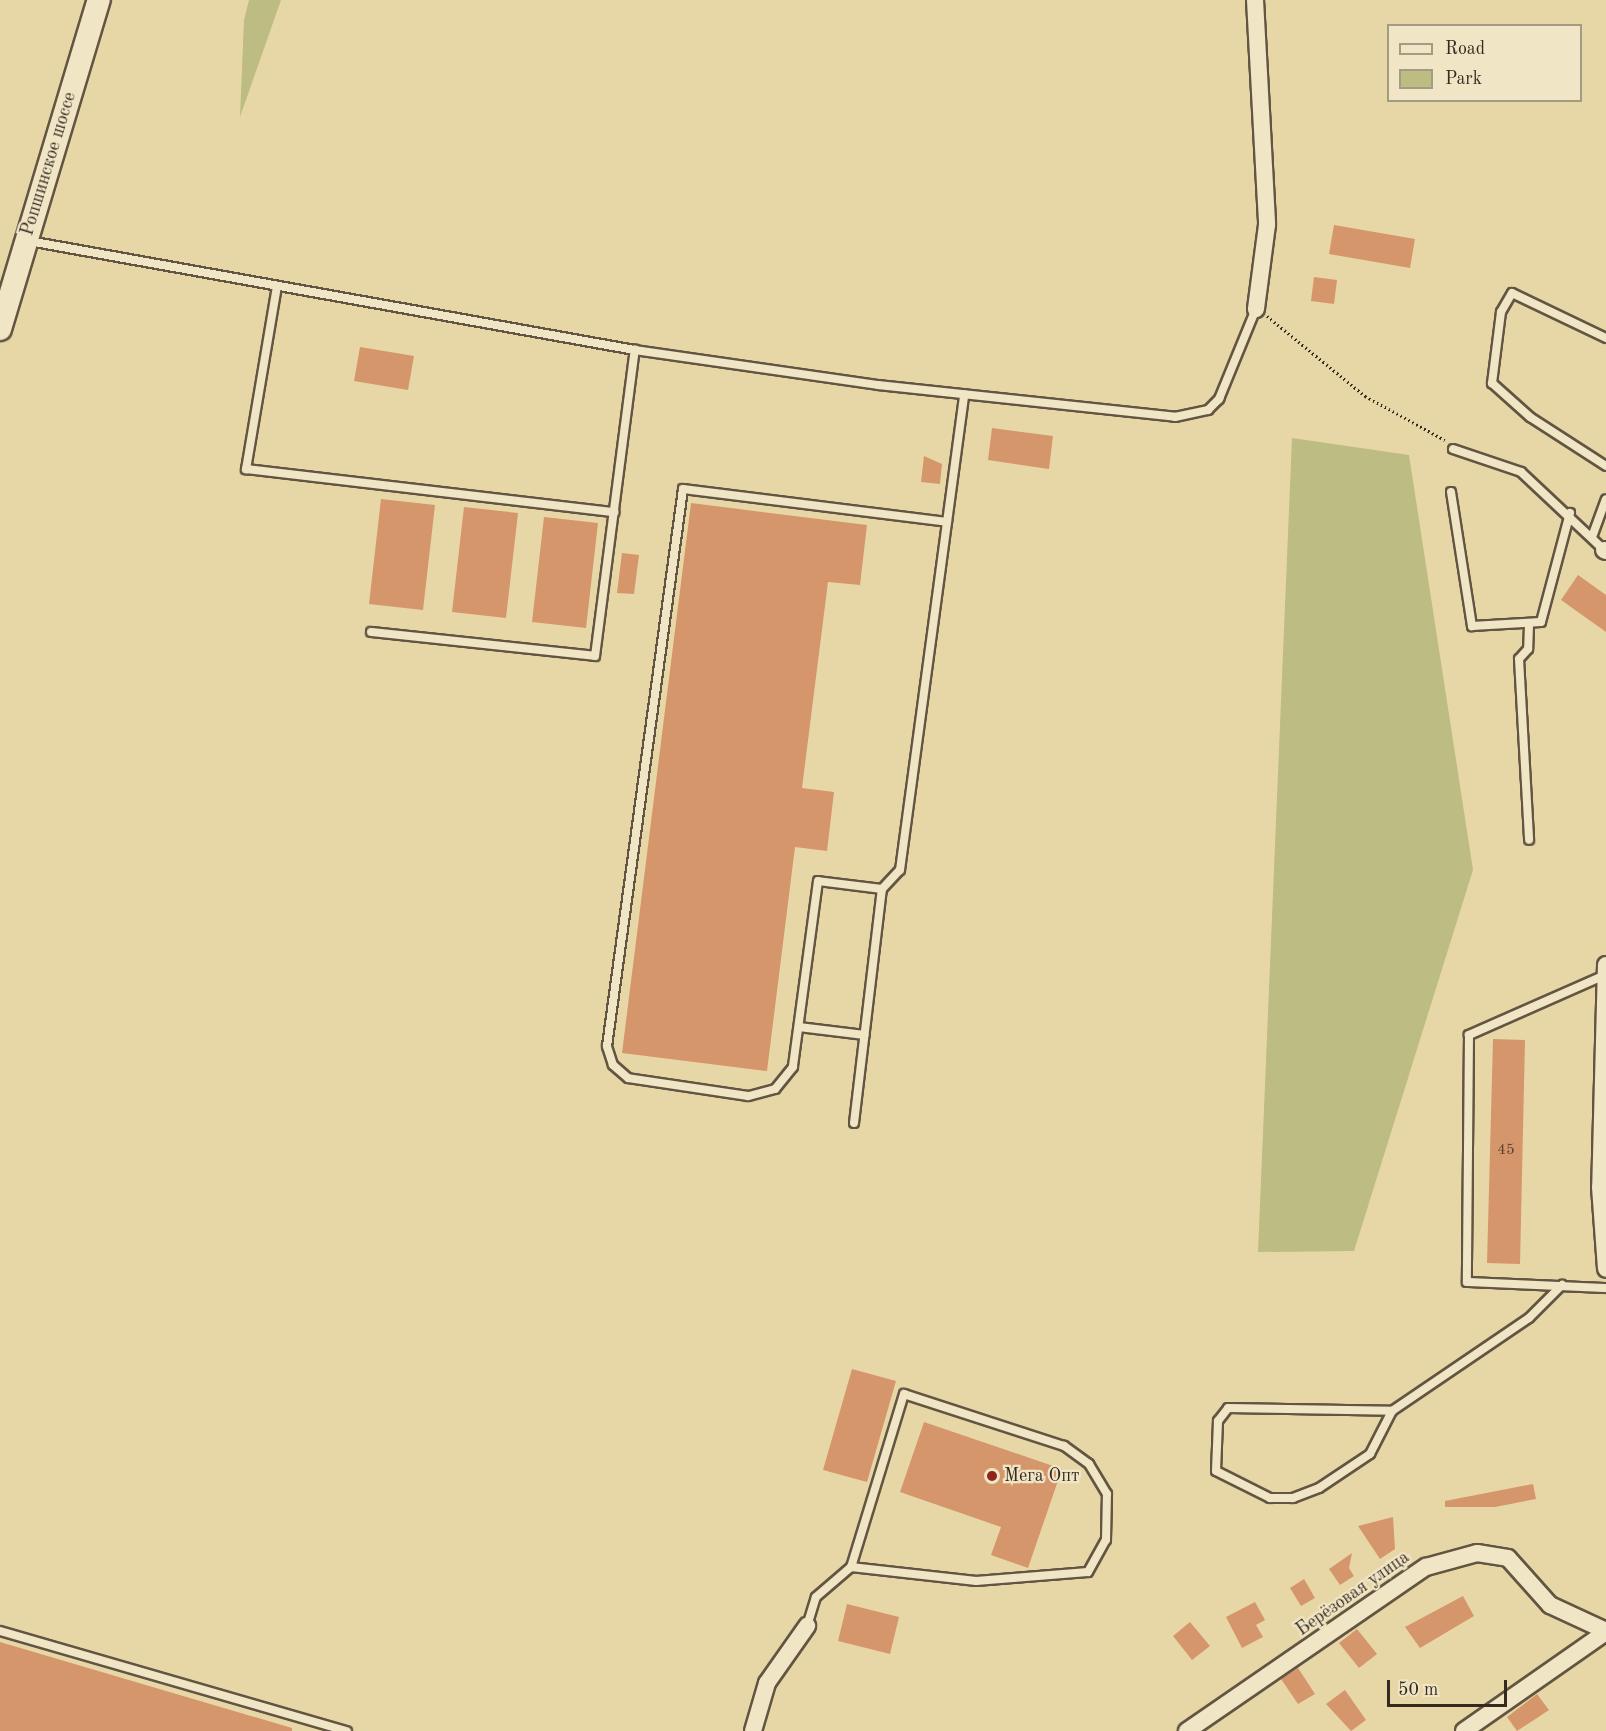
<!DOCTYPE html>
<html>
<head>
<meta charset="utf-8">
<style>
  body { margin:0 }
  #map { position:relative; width:1606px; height:1731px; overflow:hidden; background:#e8d7a6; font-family:"Old Standard TT",serif }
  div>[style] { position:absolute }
  .green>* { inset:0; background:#bdbc82 }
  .building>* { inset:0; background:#d5966c }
  .path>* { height:3px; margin-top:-1.5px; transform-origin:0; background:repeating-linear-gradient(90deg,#352a20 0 1.5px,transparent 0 4.5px) }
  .roads { filter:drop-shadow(2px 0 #625542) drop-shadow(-2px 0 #625542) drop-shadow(0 2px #625542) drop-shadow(0 -2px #625542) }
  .lane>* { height:8px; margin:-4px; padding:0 4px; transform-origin:4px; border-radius:4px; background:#f0e5c5 }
  .street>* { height:16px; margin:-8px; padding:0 8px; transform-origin:8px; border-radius:8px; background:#f0e5c5 }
  .secondary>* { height:22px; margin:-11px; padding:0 11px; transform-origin:11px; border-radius:11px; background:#f0e5c5 }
  .dots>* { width:16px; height:16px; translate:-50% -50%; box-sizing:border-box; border:3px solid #f0e5c5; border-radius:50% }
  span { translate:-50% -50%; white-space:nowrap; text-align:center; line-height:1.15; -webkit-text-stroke:4.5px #f0e5c5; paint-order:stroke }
  .number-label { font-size:15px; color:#5d4533 }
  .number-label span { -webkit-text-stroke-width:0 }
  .street-label { font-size:18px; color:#352a20 }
  .poi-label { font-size:18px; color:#352a20 }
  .left { translate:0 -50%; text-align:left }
  .legend { position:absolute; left:1387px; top:24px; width:195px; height:78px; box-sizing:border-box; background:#f0e5c5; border:2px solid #a59a83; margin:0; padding:8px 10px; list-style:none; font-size:18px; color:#352a20 }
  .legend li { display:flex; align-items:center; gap:12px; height:30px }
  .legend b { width:30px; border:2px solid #a59a83 }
  .scale { position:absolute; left:1387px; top:1680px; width:120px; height:27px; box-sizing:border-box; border:3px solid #352a20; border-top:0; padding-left:8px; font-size:18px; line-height:21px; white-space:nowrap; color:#352a20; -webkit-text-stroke:4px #f0e5c5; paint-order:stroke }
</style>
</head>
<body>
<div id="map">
  <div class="green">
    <div style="clip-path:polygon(249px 0,281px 0,240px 117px,244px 20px)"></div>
    <div style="clip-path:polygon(1292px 438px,1409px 455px,1473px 870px,1354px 1251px,1258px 1252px)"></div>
  </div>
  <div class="building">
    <div style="clip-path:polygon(1334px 225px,1415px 239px,1410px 268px,1329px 254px)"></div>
    <div style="clip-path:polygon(1314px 277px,1337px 280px,1334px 304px,1311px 301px)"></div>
    <div style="clip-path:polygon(360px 347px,414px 356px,408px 390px,354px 381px)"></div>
    <div style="clip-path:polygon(992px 428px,1053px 436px,1049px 469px,988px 460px)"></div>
    <div style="clip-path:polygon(924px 456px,942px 464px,940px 484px,921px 482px)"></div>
    <div style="clip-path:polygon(381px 499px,435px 505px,423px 610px,369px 604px)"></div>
    <div style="clip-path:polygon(691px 503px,867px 525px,860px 585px,828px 582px,802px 788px,834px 792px,827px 851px,795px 847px,767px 1071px,622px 1053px)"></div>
    <div style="clip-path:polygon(464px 507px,518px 513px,506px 618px,452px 612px)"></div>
    <div style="clip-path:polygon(544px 517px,598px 523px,586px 628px,532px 622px)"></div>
    <div style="clip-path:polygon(622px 553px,639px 555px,634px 594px,617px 593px)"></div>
    <div style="clip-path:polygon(1578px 575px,1606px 595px,1606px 632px,1561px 600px)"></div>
    <div style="clip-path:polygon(1493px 1039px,1525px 1040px,1520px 1264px,1487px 1263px)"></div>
    <div style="clip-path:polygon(852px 1369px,896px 1381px,867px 1482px,823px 1470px)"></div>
    <div style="clip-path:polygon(924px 1422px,1062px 1469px,1028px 1568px,991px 1555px,1001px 1527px,900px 1492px)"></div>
    <div style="clip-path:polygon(1533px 1484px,1536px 1499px,1495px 1507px,1445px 1507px,1445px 1501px)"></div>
    <div style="clip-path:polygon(1393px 1517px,1395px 1549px,1380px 1559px,1358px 1526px)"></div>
    <div style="clip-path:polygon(1352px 1553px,1349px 1568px,1354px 1576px,1340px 1585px,1329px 1569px)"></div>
    <div style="clip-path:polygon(1304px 1579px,1315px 1598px,1301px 1606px,1290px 1588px)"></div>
    <div style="clip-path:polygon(1463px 1596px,1474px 1616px,1420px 1648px,1405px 1627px)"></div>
    <div style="clip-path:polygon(1255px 1602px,1265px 1620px,1256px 1625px,1263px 1637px,1242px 1648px,1226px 1617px)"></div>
    <div style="clip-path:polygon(847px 1604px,899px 1617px,890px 1654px,838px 1641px)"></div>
    <div style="clip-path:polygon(1190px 1622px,1210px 1646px,1192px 1660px,1173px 1636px)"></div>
    <div style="clip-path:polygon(1357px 1629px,1377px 1654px,1359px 1668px,1339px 1643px)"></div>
    <div style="clip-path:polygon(0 1642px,292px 1728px,292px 1731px,0 1731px)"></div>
    <div style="clip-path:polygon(1298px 1668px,1315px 1694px,1298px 1704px,1281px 1679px)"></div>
    <div style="clip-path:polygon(1345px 1690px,1366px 1720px,1351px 1731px,1326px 1704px)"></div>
    <div style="clip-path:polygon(1537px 1694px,1549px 1710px,1517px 1731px,1507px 1717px)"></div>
  </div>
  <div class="path">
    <div style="left:1267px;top:316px;width:127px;rotate:39.2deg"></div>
    <div style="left:1365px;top:396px;width:91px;rotate:28.8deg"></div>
  </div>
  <div class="roads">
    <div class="lane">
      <div style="left:29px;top:241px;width:616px;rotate:10.2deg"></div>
      <div style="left:635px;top:350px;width:246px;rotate:8.2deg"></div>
      <div style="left:878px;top:385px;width:299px;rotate:6.1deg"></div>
      <div style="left:1175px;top:417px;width:34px;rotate:-12deg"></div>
      <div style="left:1208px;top:410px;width:16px;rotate:-45deg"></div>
      <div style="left:1219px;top:399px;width:97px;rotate:-67.7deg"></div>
      <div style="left:277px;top:286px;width:186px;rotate:99.6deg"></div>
      <div style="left:246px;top:469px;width:371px;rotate:6.7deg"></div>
      <div style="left:1606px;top:338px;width:104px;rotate:-154.4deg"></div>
      <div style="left:1512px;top:293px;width:22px;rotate:120deg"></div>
      <div style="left:1501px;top:312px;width:72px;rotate:97.2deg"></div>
      <div style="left:1492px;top:383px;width:51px;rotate:41.8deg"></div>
      <div style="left:1530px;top:417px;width:90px;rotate:32.8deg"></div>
      <div style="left:1453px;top:449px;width:72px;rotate:18.7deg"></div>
      <div style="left:1521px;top:472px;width:114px;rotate:43.2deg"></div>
      <div style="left:1451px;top:492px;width:136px;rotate:81.1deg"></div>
      <div style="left:1472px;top:626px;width:69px;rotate:-3.3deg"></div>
      <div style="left:1541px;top:622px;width:113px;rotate:-75.1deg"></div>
      <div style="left:1592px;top:537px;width:40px;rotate:-69.8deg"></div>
      <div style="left:1529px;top:625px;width:24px;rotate:92deg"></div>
      <div style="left:1528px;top:649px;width:13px;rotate:132deg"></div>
      <div style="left:1519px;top:659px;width:181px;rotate:86.8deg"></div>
      <div style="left:371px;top:632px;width:225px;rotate:6.1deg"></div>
      <div style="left:595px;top:656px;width:309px;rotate:-82.6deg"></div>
      <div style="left:882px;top:889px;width:64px;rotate:-172.9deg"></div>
      <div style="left:818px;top:881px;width:188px;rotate:97.7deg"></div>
      <div style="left:793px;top:1067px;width:28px;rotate:129deg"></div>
      <div style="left:775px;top:1089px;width:28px;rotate:165deg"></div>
      <div style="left:748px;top:1096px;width:121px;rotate:-171.5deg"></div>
      <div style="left:628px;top:1078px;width:20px;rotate:-139deg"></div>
      <div style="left:613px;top:1065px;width:20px;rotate:-108deg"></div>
      <div style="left:607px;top:1046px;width:562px;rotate:-82.23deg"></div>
      <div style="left:683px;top:489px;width:266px;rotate:7.1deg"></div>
      <div style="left:1605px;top:975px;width:149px;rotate:156.2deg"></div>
      <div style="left:1469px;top:1035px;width:247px;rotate:90.5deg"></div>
      <div style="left:1467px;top:1282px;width:139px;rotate:2.5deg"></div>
      <div style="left:799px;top:1027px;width:66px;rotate:6.9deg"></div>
      <div style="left:854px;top:1123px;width:236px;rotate:-83.2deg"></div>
      <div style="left:882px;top:889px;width:26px;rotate:-47deg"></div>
      <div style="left:900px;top:870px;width:480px;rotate:-82.3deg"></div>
      <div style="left:1392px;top:1411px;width:48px;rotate:117.1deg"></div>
      <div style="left:1370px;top:1454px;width:61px;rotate:146.3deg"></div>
      <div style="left:1319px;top:1488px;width:28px;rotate:159deg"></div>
      <div style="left:1293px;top:1498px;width:23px;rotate:180deg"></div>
      <div style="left:1270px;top:1498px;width:60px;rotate:-153.4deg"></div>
      <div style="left:1216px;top:1471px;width:50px;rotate:-87.7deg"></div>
      <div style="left:1218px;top:1421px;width:16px;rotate:-52deg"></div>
      <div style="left:1228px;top:1408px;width:164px;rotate:1deg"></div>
      <div style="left:1392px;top:1411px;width:166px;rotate:-34.2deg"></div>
      <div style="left:1529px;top:1318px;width:47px;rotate:-45deg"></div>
      <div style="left:807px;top:1626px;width:30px;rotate:-73deg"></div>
      <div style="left:816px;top:1597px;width:46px;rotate:-40.6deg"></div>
      <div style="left:851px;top:1567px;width:126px;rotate:6.4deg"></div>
      <div style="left:976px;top:1581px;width:112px;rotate:-4.6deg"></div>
      <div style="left:1088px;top:1572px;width:37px;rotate:-61deg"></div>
      <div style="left:1106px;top:1540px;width:46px;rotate:-88.8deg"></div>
      <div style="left:1107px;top:1494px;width:35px;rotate:-121deg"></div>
      <div style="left:1089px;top:1464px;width:31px;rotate:-144deg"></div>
      <div style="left:1064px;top:1446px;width:168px;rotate:-162deg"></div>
      <div style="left:904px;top:1394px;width:181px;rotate:107deg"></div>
      <div style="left:0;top:1631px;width:361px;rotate:16.1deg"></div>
    </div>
    <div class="street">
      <div style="left:1255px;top:0;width:225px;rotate:86.9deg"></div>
      <div style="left:1267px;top:225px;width:85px;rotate:97.5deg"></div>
      <div style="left:1604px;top:550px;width:2px;rotate:27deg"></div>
      <div style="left:1606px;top:965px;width:222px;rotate:91.5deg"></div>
      <div style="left:1600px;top:1187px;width:82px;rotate:85.8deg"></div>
      <div style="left:753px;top:1731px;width:50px;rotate:-73.7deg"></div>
      <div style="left:767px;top:1683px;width:70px;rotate:-54.9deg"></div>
      <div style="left:1187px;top:1731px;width:290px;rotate:-34.5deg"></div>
      <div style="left:1426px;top:1567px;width:53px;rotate:-15.4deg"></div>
      <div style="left:1477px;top:1553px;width:31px;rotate:9deg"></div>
      <div style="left:1508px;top:1558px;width:63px;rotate:48.2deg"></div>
      <div style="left:1550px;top:1605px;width:62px;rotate:24.9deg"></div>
      <div style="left:1464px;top:1731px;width:173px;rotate:-34.9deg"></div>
    </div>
    <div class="secondary">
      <div style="left:0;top:329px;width:344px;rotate:-73.3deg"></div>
    </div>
  </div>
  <div class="dots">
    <div style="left:992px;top:1476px;background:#8f2418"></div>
  </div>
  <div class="number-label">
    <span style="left:1506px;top:1151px">45</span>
  </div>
  <div class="street-label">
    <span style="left:49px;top:164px;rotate:-73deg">Ропшинское шоссе</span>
    <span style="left:1353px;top:1594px;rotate:-35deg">Берёзовая улица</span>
  </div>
  <div class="poi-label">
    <span class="left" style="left:1004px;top:1476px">Мега Опт</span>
  </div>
  <ul class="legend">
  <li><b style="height:8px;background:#f0e5c5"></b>Road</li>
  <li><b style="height:16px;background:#bdbc82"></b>Park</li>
  </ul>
  <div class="scale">50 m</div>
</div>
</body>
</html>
